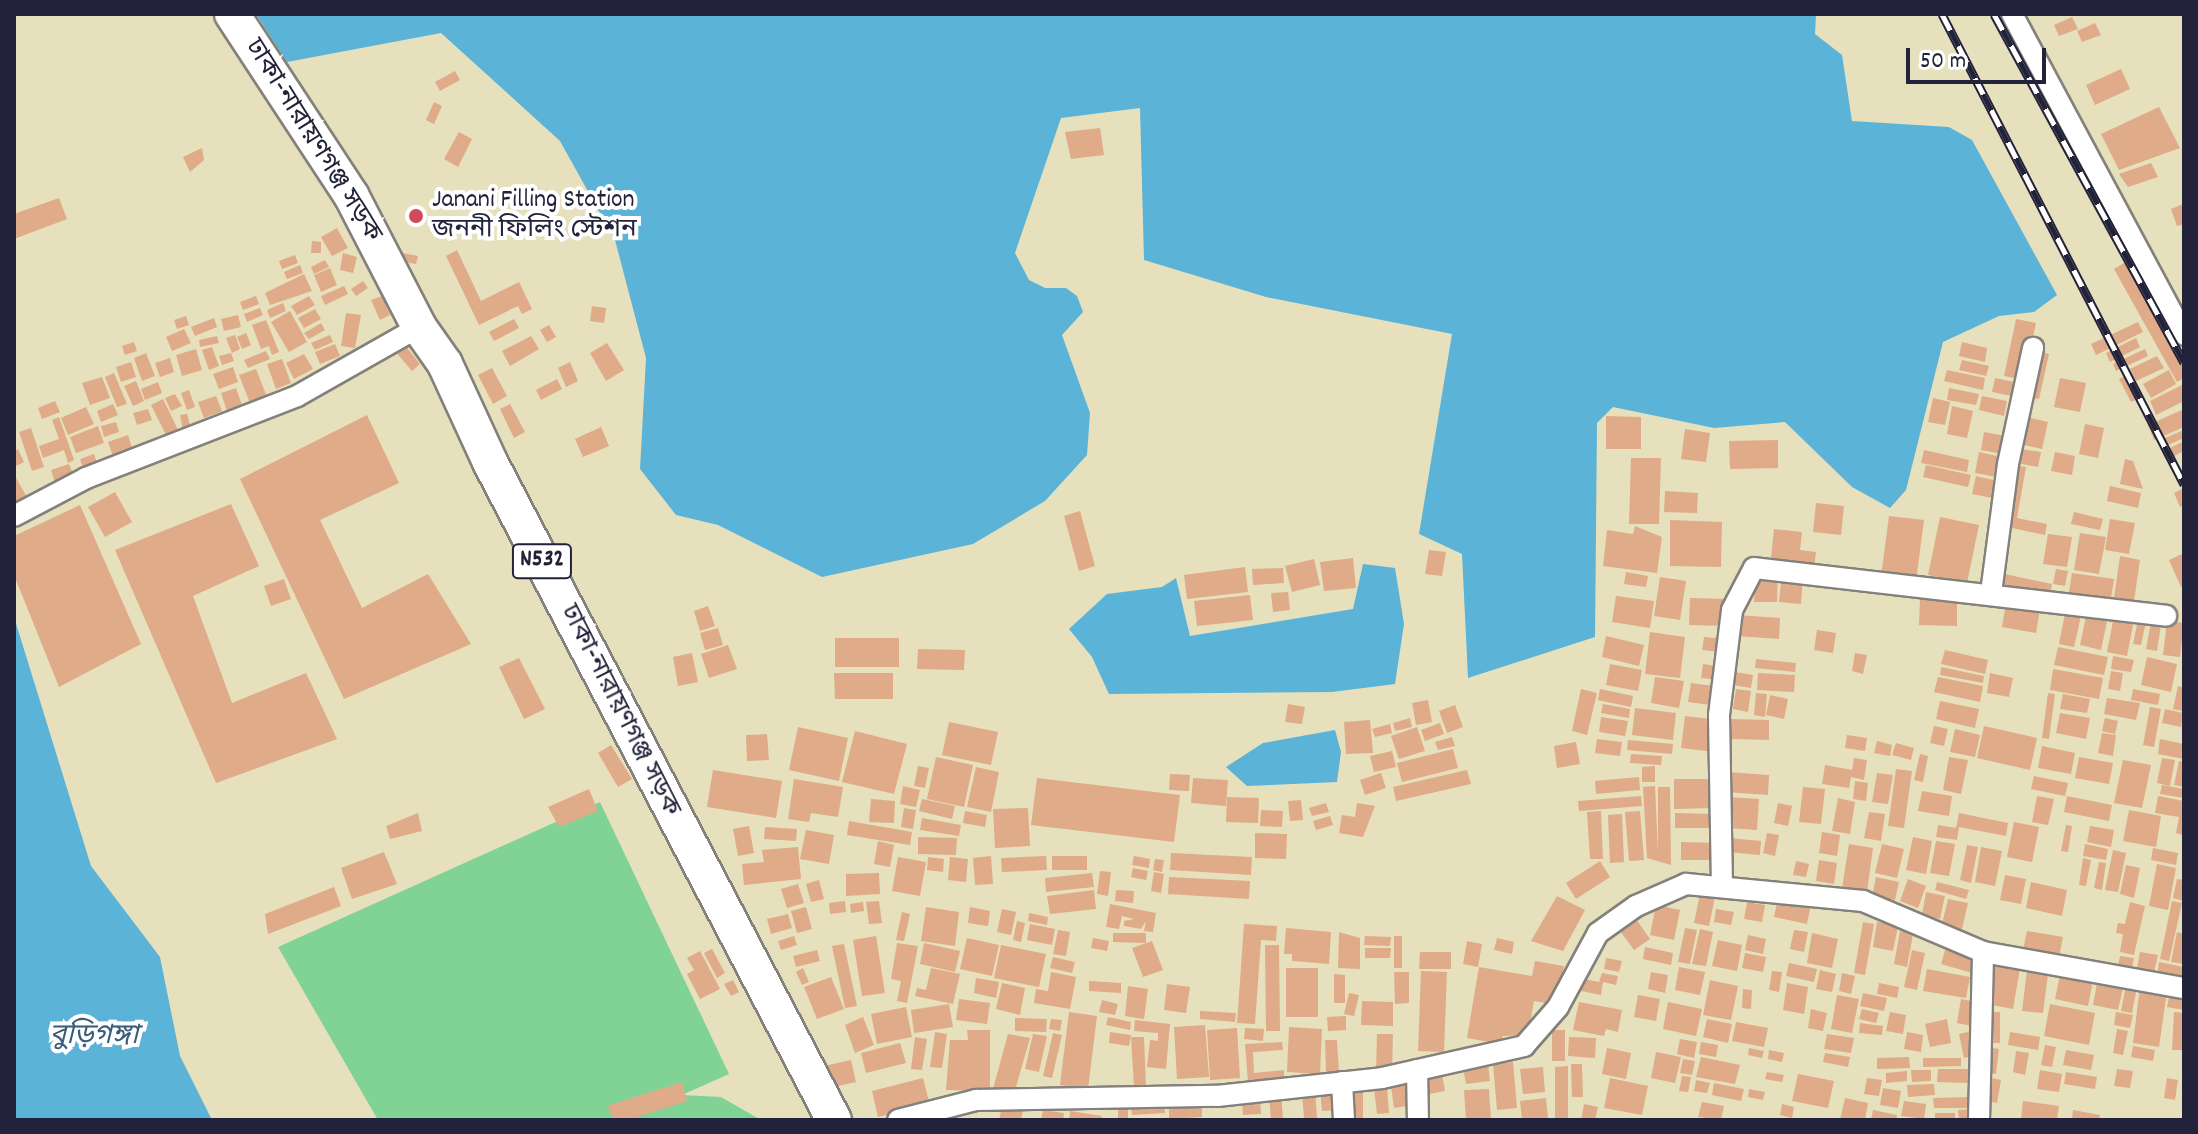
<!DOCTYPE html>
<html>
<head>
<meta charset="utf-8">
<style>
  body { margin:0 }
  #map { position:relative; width:2198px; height:1134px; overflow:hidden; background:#e7e0bc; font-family:Dekko,"Noto Sans Bengali",sans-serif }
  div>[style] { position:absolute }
  .green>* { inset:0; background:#80d395 }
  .water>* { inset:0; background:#5bb3d8 }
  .building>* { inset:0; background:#dfab88 }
  .roads { filter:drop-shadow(2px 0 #84817c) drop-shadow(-2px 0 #84817c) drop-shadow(0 2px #84817c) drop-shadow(0 -2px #84817c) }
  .minor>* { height:20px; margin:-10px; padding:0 10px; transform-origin:10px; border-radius:10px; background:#fff }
  .trunk>* { height:34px; margin:-17px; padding:0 17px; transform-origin:17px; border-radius:17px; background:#fff }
  .rail>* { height:9px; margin-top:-4.5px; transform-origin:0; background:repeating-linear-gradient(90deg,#fff 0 18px,#22223b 0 36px); box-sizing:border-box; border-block:2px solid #22223b }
  .dots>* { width:22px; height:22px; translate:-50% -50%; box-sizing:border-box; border:4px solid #fff; border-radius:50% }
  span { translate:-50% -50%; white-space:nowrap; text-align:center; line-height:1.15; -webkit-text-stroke:8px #fff; paint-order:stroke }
  .shield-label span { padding:2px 6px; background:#fff; border:2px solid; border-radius:6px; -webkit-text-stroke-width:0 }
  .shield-label { font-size:24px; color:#22223b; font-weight:700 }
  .street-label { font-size:26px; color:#22223b }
  .poi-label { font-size:26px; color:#22223b }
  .left { translate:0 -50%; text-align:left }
  .water-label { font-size:28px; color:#395c7a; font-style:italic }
  .frame { position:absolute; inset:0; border:16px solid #22223b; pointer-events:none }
  .scale { position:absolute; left:1906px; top:48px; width:140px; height:36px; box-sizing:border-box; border:4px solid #22223b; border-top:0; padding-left:10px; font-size:24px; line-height:28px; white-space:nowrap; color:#22223b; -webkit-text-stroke:6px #fff; paint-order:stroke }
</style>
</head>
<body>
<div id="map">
  <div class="green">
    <div style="clip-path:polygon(600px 802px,729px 1074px,682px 1095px,721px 1097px,761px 1120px,378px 1120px,278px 947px)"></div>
  </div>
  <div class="water">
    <div style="clip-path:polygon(256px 14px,1816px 14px,1815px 34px,1842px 55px,1852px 121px,1949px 127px,1972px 140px,2057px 295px,2034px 312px,1999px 316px,1943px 342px,1906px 490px,1890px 508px,1852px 487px,1785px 422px,1714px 428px,1613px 407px,1597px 423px,1595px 637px,1468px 678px,1462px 554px,1419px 534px,1452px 334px,1266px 297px,1144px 260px,1140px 108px,1061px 118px,1015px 253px,1029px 280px,1045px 288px,1066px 288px,1077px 296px,1083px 312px,1062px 335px,1090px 413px,1087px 455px,1045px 501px,973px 544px,822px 577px,718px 525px,676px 515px,640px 469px,646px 358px,615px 240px,560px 141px,441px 33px,287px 62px)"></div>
    <div style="clip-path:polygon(1363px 564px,1395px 568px,1404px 624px,1395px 684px,1332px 692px,1109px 694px,1092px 657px,1069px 629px,1107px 594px,1162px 587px,1176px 578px,1190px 636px,1353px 609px)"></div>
    <div style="clip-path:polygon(14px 617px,91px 866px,160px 957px,180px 1056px,212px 1120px,14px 1120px)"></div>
    <div style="clip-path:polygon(1335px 730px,1341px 752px,1337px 782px,1247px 786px,1226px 767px,1263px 743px)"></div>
  </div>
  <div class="building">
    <div style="clip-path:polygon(2072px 17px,2078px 29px,2059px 36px,2054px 25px)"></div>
    <div style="clip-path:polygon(2095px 23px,2101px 35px,2082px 42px,2077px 31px)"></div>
    <div style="clip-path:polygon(2121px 69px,2130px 89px,2095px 105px,2086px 85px)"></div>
    <div style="clip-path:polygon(455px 71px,460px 80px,440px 91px,435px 82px)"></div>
    <div style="clip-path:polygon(434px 102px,442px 106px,434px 124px,426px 120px)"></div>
    <div style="clip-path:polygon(2159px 107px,2180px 148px,2119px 170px,2101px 134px)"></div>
    <div style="clip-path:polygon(1100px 128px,1104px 155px,1071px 159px,1065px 132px)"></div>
    <div style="clip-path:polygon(459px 132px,472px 139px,458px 167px,444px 159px)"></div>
    <div style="clip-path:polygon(202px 148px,204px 160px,190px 172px,183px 157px)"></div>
    <div style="clip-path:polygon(2151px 163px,2158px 177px,2128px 187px,2119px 174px)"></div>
    <div style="clip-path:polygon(59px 198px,67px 219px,14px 239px,14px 214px)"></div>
    <div style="clip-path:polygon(2183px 204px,2184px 224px,2177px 226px,2171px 209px)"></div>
    <div style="clip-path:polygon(337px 228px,348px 248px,332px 256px,321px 237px)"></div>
    <div style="clip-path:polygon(312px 241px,321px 242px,321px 253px,311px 253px)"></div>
    <div style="clip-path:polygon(457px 250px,481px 301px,519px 282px,532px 309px,522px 314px,518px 306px,479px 325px,446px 256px)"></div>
    <div style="clip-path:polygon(343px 253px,357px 257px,353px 273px,340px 270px)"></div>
    <div style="clip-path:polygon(402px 253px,418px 256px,416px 264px,400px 261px)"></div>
    <div style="clip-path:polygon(295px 255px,298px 263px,282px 269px,279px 261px)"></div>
    <div style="clip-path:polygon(325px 260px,329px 267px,314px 274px,311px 267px)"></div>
    <div style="clip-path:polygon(2126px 262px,2184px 368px,2184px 378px,2177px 382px,2114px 269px)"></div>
    <div style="clip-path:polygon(300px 265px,303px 273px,287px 279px,284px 272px)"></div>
    <div style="clip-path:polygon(330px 268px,337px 285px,321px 292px,314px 275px)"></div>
    <div style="clip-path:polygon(304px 274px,312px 291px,270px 305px,265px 293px)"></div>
    <div style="clip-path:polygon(363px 281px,368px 288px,356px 296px,351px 289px)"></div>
    <div style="clip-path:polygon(344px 286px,348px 294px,325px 305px,321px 296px)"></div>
    <div style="clip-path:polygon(256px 296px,259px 304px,243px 310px,240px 302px)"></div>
    <div style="clip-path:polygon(309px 296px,315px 305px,297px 315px,291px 306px)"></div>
    <div style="clip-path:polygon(382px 296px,390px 315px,380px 320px,371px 300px)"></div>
    <div style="clip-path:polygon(283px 303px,286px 311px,270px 318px,267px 310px)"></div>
    <div style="clip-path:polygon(592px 306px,606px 308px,604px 323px,590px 321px)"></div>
    <div style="clip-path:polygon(260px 308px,263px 315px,247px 322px,244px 314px)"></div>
    <div style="clip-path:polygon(315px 309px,321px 319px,304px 328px,298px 318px)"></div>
    <div style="clip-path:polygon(290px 311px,307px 342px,289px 352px,271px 322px)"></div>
    <div style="clip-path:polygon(346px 313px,361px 315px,355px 348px,341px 346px)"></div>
    <div style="clip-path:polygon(238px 315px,241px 327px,224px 331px,221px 319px)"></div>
    <div style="clip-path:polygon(186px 316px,189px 325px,177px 329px,174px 320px)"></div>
    <div style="clip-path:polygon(214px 318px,217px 327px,195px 336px,191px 327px)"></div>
    <div style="clip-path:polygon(514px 319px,519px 328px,494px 341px,489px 332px)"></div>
    <div style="clip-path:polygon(2016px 319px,2036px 323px,2024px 380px,2004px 376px)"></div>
    <div style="clip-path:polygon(266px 320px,279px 352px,272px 355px,269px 346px,261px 349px,252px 325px)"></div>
    <div style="clip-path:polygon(2138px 322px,2143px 332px,2096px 355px,2091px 344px)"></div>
    <div style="clip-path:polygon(321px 323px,325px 330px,309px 339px,304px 333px)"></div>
    <div style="clip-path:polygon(549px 325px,556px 337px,547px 342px,540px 330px)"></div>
    <div style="clip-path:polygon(184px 329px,191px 343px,172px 351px,166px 337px)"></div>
    <div style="clip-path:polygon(246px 333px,251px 345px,242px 349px,237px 337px)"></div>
    <div style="clip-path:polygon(235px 335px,240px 349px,232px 353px,226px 338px)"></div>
    <div style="clip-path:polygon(330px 335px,333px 342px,315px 350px,311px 343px)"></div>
    <div style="clip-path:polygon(217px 336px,219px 343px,200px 347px,199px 340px)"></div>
    <div style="clip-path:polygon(531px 336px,539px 349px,510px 366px,502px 351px)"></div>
    <div style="clip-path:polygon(2136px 338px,2140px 347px,2110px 362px,2106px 353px)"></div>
    <div style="clip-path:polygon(134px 342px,137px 351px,125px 355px,122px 346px)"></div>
    <div style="clip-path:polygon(1962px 342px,1987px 348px,1985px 362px,1959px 356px)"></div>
    <div style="clip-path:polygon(607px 343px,624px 370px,606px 381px,590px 353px)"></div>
    <div style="clip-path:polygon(335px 344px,340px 356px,320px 364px,315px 352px)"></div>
    <div style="clip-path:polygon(404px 344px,420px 364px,412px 371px,395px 351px)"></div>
    <div style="clip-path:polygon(212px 347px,219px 366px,209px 370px,202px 350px)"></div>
    <div style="clip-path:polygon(196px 349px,202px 370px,182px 376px,176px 355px)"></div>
    <div style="clip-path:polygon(2145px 349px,2148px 356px,2116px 371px,2113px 364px)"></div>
    <div style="clip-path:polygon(2034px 350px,2049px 354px,2039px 399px,2025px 397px)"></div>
    <div style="clip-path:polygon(266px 351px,270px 359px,248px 368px,244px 360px)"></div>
    <div style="clip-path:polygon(146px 353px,155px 376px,142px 381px,134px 358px)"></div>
    <div style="clip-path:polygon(231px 353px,234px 361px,222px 365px,219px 356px)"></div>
    <div style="clip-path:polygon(304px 354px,313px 369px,294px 379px,286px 363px)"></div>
    <div style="clip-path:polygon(2157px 356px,2164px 368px,2136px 381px,2130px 369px)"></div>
    <div style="clip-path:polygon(170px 358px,174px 372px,160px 377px,155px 363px)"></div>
    <div style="clip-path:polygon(282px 359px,291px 383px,276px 389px,267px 364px)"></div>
    <div style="clip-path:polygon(1962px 360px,1989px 366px,1986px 376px,1959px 370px)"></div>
    <div style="clip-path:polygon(131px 362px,136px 377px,121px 382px,116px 367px)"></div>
    <div style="clip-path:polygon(570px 362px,578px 381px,566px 387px,558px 368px)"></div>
    <div style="clip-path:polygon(233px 367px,238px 382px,219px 389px,213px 374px)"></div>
    <div style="clip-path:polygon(492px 368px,507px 396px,493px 404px,478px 375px)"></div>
    <div style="clip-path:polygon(256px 369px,267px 397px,250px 403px,239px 375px)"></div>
    <div style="clip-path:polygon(1947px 370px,1985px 378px,1983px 390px,1944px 381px)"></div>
    <div style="clip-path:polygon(2169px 370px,2176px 384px,2151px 398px,2143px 384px)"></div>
    <div style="clip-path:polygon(114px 373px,127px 404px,117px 407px,105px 377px)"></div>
    <div style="clip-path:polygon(2130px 374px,2142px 397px,2131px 402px,2119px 379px)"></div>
    <div style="clip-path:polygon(102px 377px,110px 398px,90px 405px,82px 383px)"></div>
    <div style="clip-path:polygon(1995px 378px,2024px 384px,2021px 398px,1992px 392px)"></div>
    <div style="clip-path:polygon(2060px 378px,2086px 383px,2080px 412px,2054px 407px)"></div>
    <div style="clip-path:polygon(557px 379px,562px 389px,541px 400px,536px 390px)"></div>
    <div style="clip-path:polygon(136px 381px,144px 401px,133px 406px,124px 386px)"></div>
    <div style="clip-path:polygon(158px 382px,162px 393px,145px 400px,141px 389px)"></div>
    <div style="clip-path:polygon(2184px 384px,2184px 401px,2156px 415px,2150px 401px)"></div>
    <div style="clip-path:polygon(236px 388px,242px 405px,227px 411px,221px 393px)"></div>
    <div style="clip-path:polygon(1949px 388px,1979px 394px,1976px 405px,1947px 400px)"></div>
    <div style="clip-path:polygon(189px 390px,195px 407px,187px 410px,181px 393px)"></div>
    <div style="clip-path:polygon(175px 394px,182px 406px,171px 411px,165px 398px)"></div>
    <div style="clip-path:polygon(216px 396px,222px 411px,204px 418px,198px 402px)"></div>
    <div style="clip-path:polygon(1982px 396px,2007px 401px,2004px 416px,1979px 410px)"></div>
    <div style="clip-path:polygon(1933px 398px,1950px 402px,1945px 425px,1928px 422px)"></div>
    <div style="clip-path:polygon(163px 399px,180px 434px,168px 439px,151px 405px)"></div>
    <div style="clip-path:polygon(55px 401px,60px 412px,42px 419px,38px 408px)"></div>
    <div style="clip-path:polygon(113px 404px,118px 415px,101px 422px,97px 411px)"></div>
    <div style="clip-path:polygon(510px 404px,525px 432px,514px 438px,500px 409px)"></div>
    <div style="clip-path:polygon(1952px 406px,1973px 411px,1967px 438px,1947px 434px)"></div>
    <div style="clip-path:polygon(86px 407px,94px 424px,68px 435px,61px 418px)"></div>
    <div style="clip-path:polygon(148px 409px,152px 420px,137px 425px,133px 413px)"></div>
    <div style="clip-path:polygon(2184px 409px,2184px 427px,2154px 440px,2148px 425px)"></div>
    <div style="clip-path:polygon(187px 414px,191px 429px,183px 431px,180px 415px)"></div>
    <div style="clip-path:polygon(367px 415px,399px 483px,320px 520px,362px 608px,428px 574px,471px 644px,344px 699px,240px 479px)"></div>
    <div style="clip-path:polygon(1606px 416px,1641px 417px,1641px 449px,1606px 449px)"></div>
    <div style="clip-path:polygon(2022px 416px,2048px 422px,2042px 449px,2016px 443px)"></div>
    <div style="clip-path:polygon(59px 417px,74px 460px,68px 463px,64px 450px,43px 458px,39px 446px,59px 439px,52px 420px)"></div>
    <div style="clip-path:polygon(116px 422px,119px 432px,104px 437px,101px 426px)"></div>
    <div style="clip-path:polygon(2085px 424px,2104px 428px,2098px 458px,2079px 454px)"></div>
    <div style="clip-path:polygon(98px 426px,104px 443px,76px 453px,70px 437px)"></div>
    <div style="clip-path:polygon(601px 427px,609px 446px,583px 457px,575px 439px)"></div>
    <div style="clip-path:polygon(31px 428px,44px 467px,32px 471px,19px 432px)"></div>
    <div style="clip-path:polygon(1685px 429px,1710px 433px,1706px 462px,1681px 459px)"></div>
    <div style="clip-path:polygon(2184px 430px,2184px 438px,2168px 445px,2165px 438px)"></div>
    <div style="clip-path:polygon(1984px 432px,2011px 437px,2008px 455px,1981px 450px)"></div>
    <div style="clip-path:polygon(128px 435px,134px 455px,115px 462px,108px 442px)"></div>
    <div style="clip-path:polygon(1778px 440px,1778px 468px,1730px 469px,1729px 441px)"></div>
    <div style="clip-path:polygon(2184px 441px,2184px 451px,2166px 460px,2162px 452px)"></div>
    <div style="clip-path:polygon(2015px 448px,2041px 452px,2038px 467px,2012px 462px)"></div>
    <div style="clip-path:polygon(18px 449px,24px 462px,14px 467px,14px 451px)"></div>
    <div style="clip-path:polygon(1924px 450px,1969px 460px,1967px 472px,1921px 463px)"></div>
    <div style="clip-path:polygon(1979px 452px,2006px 458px,2002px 478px,1975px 473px)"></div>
    <div style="clip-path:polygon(2055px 452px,2075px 456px,2072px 475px,2051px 471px)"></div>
    <div style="clip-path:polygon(94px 454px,99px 469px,85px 474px,80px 459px)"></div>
    <div style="clip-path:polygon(1631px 458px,1661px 458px,1659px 524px,1629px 524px)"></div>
    <div style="clip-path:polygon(2125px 459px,2133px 461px,2143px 489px,2120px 484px)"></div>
    <div style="clip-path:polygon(69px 464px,74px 476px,55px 483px,51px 470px)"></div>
    <div style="clip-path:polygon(1926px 465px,1971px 475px,1968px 487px,1923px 477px)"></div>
    <div style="clip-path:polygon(2013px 465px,2026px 467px,2017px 518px,2047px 524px,2045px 535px,2003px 526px)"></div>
    <div style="clip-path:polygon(14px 474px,29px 501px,14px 510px)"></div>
    <div style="clip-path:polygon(1976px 476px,2002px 482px,1998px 499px,1972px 494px)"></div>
    <div style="clip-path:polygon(2110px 486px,2141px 493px,2138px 508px,2107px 501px)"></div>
    <div style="clip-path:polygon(2184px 488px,2184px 505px,2180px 507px,2174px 493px)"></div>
    <div style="clip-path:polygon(1665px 491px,1698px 493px,1697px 513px,1664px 512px)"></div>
    <div style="clip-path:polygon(115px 492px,132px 522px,105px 537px,88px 507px)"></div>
    <div style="clip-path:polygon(1816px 503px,1844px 506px,1841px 535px,1813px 532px)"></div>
    <div style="clip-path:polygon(231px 504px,259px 566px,193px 596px,232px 703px,306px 673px,337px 739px,216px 783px,115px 550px)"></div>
    <div style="clip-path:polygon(80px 505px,141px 644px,59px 687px,14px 575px,14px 536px)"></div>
    <div style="clip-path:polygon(1080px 511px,1095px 566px,1079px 571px,1064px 516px)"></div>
    <div style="clip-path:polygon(2074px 512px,2103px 519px,2100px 530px,2071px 524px)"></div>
    <div style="clip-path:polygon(1889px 516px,1924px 520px,1916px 581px,1881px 577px)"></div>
    <div style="clip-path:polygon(1940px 517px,1979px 525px,1967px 583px,1928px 575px)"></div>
    <div style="clip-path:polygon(2110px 519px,2135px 523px,2129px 554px,2105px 550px)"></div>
    <div style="clip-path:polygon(1670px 520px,1722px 522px,1721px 567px,1670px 566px)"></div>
    <div style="clip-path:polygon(1635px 526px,1662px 537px,1657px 573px,1603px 566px,1607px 530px,1633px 534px)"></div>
    <div style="clip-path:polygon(1774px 529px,1802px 532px,1800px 550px,1816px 552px,1814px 567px,1771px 558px)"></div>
    <div style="clip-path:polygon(2080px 533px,2106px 537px,2099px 574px,2074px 570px)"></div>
    <div style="clip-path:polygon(2048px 534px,2072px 537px,2067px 567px,2043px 564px)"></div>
    <div style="clip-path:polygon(1429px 550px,1446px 552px,1442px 576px,1425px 574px)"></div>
    <div style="clip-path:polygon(2182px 554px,2184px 585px,2181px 587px,2169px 560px)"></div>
    <div style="clip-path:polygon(2120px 556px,2140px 560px,2133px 608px,2113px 605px)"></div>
    <div style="clip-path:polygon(1353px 558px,1356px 588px,1324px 591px,1320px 562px)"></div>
    <div style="clip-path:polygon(1314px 559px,1320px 585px,1292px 592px,1285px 566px)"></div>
    <div style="clip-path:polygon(1245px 567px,1248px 592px,1187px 599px,1184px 575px)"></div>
    <div style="clip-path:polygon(1283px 568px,1284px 583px,1253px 585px,1252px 569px)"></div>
    <div style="clip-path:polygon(2056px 569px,2068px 571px,2065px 586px,2053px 584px)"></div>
    <div style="clip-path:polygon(1626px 572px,1648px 576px,1646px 587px,1624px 584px)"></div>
    <div style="clip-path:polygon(1755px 572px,1778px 572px,1777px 602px,1754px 602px)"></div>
    <div style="clip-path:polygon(1782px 572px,1803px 574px,1801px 604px,1779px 602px)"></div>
    <div style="clip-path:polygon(2000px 573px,2052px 584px,2049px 599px,1997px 587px)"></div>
    <div style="clip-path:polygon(2072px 573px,2114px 579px,2110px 605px,2068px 598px)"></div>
    <div style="clip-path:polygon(1660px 577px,1686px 581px,1680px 620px,1654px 616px)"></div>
    <div style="clip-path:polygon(284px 579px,291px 599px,271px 606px,264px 586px)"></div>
    <div style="clip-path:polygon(1288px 592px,1290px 610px,1273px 612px,1271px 593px)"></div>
    <div style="clip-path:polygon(1250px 595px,1253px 620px,1197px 626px,1194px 601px)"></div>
    <div style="clip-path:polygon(1616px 596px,1654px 601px,1650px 628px,1612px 622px)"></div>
    <div style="clip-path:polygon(2007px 597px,2041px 603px,2036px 633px,2002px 627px)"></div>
    <div style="clip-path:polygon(1690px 598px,1729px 599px,1727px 626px,1689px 625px)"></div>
    <div style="clip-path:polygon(1920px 599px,1957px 599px,1957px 626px,1919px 625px)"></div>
    <div style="clip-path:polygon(2067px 603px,2083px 607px,2074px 647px,2059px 644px)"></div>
    <div style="clip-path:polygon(708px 606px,715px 626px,700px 631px,694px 611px)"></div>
    <div style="clip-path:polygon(2088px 607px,2109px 612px,2101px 650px,2080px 645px)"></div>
    <div style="clip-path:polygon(2115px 611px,2135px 615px,2127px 656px,2107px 652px)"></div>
    <div style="clip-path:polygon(1737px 615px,1780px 618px,1779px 639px,1735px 636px)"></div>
    <div style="clip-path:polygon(2139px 615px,2147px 617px,2141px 645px,2133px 644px)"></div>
    <div style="clip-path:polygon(2152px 616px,2162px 618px,2157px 651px,2146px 649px)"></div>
    <div style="clip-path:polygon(2167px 621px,2184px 623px,2180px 657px,2163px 655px)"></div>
    <div style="clip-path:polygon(718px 628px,723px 645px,705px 650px,700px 633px)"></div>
    <div style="clip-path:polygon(1817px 630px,1836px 633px,1833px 653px,1814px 650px)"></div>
    <div style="clip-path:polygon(1650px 632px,1685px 637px,1680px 678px,1645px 674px)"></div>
    <div style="clip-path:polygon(1606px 636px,1644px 645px,1639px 666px,1602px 657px)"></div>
    <div style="clip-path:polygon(1704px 637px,1723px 639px,1721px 652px,1702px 650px)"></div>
    <div style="clip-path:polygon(835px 638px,899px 638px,899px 667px,835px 667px)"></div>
    <div style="clip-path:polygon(728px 645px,737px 669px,709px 678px,701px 654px)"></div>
    <div style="clip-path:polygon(2058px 647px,2108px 657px,2104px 675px,2054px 665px)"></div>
    <div style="clip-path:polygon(918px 649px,965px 650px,964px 670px,917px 669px)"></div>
    <div style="clip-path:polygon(1945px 650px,1988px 660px,1985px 674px,1941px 664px)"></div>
    <div style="clip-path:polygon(692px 653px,698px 682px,678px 686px,673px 657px)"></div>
    <div style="clip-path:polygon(1855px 653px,1867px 655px,1863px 674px,1852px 671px)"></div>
    <div style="clip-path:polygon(2113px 656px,2134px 660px,2131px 672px,2111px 669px)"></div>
    <div style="clip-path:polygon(2147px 657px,2177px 664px,2171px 692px,2141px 685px)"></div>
    <div style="clip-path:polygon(519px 658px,545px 709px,524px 719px,499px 667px)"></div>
    <div style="clip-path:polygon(1756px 659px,1796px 663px,1795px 672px,1755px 668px)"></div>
    <div style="clip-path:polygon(1610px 664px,1642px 670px,1638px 691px,1606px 685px)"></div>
    <div style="clip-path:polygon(1703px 664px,1722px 667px,1720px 680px,1701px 678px)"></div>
    <div style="clip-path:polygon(1941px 667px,1984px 676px,1983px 683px,1940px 675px)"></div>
    <div style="clip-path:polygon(2053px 669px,2103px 678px,2099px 699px,2050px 690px)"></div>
    <div style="clip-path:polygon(2111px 671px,2123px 673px,2120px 691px,2108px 689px)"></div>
    <div style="clip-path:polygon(1734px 672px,1753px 675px,1751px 688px,1732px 685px)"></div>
    <div style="clip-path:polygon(834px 673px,893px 673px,893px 699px,835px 699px)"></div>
    <div style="clip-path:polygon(1758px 673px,1795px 675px,1794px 692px,1757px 690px)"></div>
    <div style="clip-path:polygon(1990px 673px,2013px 678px,2009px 697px,1987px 693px)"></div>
    <div style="clip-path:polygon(1655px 677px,1684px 681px,1679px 708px,1651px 703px)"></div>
    <div style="clip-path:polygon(1938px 677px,1983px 686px,1980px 702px,1934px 692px)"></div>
    <div style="clip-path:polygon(1691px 683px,1720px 687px,1718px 706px,1688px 702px)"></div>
    <div style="clip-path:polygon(2178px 686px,2184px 688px,2183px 711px,2173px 709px)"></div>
    <div style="clip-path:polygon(1581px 689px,1597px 693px,1587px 735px,1572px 731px)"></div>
    <div style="clip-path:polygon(1600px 689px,1633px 696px,1631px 707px,1598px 700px)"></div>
    <div style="clip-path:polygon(1736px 689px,1751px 691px,1748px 712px,1733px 709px)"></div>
    <div style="clip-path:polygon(2133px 689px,2160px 694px,2158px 705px,2131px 700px)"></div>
    <div style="clip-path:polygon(1756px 693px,1767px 694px,1765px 717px,1754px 715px)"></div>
    <div style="clip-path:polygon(2048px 693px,2055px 694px,2049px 739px,2042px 738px)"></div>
    <div style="clip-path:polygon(2063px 694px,2090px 699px,2087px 713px,2060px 709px)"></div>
    <div style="clip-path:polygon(1770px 695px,1788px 699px,1784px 719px,1766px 715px)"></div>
    <div style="clip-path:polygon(2107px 698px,2140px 703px,2136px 720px,2104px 714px)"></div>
    <div style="clip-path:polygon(1428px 700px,1432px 722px,1416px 725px,1412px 703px)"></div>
    <div style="clip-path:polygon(1940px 701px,1979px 709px,1975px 728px,1936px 719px)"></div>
    <div style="clip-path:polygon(1288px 704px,1305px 707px,1302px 724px,1285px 722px)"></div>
    <div style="clip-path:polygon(1603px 704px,1630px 709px,1629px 718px,1601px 713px)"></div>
    <div style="clip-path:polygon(1455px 705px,1463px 727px,1447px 733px,1439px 711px)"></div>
    <div style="clip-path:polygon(2150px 707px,2161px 709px,2154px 747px,2143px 745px)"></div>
    <div style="clip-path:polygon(1635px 708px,1676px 713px,1673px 740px,1632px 735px)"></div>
    <div style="clip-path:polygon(2165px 709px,2183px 713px,2181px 727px,2162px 723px)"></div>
    <div style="clip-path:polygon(2060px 713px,2090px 718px,2086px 739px,2056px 733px)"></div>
    <div style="clip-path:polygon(1685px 716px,1719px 720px,1715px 752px,1681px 748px)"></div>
    <div style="clip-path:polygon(1601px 717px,1628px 721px,1625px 736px,1599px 732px)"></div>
    <div style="clip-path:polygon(1410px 718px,1412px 727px,1395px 731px,1393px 723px)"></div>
    <div style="clip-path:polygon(2105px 718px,2118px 721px,2115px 734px,2102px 731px)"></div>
    <div style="clip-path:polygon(1731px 719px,1769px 720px,1769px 740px,1731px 739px)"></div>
    <div style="clip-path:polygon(1370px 720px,1373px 753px,1346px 754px,1344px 722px)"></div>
    <div style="clip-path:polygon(949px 722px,998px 732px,991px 765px,942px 755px)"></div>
    <div style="clip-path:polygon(1440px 723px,1444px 734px,1425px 741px,1421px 730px)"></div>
    <div style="clip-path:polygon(1390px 724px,1392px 733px,1375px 737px,1372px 729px)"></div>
    <div style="clip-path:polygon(1934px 726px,1948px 729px,1944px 746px,1930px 743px)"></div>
    <div style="clip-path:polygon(1984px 726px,2037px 738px,2030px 770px,1977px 758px)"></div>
    <div style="clip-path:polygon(798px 727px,848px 738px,839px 781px,789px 770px)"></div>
    <div style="clip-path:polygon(1417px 727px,1425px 751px,1399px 759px,1391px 736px)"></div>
    <div style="clip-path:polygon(1955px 729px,1980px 735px,1975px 757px,1950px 752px)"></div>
    <div style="clip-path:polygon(855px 731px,907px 744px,894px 794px,842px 782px)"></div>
    <div style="clip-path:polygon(2102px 733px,2116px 735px,2113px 756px,2098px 753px)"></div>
    <div style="clip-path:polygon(767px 734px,769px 760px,747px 761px,746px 735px)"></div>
    <div style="clip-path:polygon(1847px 735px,1867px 738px,1865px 751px,1845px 748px)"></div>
    <div style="clip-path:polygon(1452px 737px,1455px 746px,1438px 750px,1435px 742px)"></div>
    <div style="clip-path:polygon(1597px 739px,1622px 742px,1620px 756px,1595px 753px)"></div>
    <div style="clip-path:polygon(2160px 739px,2184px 744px,2184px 759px,2158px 754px)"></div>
    <div style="clip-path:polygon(1628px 740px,1673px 744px,1672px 754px,1627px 750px)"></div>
    <div style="clip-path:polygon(1877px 741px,1892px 745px,1890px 756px,1874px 753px)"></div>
    <div style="clip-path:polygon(1576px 742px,1580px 764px,1557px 768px,1554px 746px)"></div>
    <div style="clip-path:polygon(1896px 743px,1914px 748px,1911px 760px,1892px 755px)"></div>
    <div style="clip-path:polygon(611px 745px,632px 779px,618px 787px,598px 753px)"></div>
    <div style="clip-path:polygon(2042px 746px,2075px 753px,2071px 774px,2038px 768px)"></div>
    <div style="clip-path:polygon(1453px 749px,1458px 768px,1402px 782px,1397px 763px)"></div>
    <div style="clip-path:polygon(1392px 751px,1396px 767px,1374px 772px,1370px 756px)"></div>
    <div style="clip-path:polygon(1631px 754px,1662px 756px,1661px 765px,1630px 763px)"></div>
    <div style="clip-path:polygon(1920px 754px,1928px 756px,1923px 782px,1914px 780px)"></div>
    <div style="clip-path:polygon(936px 757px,973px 765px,964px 807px,927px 799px)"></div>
    <div style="clip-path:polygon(1949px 757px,1968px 760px,1961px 794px,1943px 790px)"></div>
    <div style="clip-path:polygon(2079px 757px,2113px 763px,2109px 784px,2075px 778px)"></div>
    <div style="clip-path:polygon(1854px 758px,1867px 760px,1864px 780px,1851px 777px,1849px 788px,1822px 784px,1825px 765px,1852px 770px)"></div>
    <div style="clip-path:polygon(2162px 758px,2175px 760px,2170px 786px,2157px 783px)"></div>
    <div style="clip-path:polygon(2123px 760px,2151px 765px,2142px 808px,2114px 803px)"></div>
    <div style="clip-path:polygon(2179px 761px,2184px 762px,2184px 787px,2174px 785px)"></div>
    <div style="clip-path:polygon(918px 766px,929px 768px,925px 788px,914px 786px)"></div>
    <div style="clip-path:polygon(1655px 766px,1655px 782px,1642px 782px,1642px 767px)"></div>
    <div style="clip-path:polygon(976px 767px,999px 772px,991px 812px,967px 807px)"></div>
    <div style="clip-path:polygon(1896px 769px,1912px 771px,1904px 828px,1888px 826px)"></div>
    <div style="clip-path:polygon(713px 770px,782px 781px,776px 818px,707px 807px)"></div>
    <div style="clip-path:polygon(1467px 770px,1471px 784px,1396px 801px,1393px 787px)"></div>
    <div style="clip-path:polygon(1727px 772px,1769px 775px,1768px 795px,1726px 792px)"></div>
    <div style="clip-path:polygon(1381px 773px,1386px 788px,1365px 795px,1360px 780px)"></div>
    <div style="clip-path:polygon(1877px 773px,1893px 775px,1888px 804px,1872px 802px)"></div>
    <div style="clip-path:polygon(1170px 774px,1190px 775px,1189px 791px,1169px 790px)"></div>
    <div style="clip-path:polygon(2034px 776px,2068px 783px,2065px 796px,2031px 789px)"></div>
    <div style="clip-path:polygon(1639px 777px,1640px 790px,1596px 794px,1595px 781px)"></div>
    <div style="clip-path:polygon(1037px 778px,1180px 795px,1174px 842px,1031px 825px)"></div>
    <div style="clip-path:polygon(1193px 778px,1228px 780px,1226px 806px,1191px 803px)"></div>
    <div style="clip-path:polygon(794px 779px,843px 787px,838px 817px,811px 813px,809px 822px,788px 819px)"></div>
    <div style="clip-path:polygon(1674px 779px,1713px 779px,1713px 808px,1674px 809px)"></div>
    <div style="clip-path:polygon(1855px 781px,1868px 783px,1866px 801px,1853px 799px)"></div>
    <div style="clip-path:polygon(2162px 785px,2184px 789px,2184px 798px,2160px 794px)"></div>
    <div style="clip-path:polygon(903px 786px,920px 790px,916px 807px,900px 804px)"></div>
    <div style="clip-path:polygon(1655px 786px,1658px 853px,1658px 787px,1670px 787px,1671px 865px,1647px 858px,1643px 787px)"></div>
    <div style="clip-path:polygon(1803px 787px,1825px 789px,1821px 824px,1799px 822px)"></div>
    <div style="clip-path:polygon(589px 789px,598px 811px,559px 827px,548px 807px)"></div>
    <div style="clip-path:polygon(1922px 791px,1952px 796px,1949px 816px,1918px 811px)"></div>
    <div style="clip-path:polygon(1641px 796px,1642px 806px,1579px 811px,1578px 801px)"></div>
    <div style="clip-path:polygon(2037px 796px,2054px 799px,2048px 825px,2032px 822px)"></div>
    <div style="clip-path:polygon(2067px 796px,2112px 805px,2109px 821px,2064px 812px)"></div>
    <div style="clip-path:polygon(2158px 796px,2184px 801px,2184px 835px,2176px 833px,2179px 817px,2155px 813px)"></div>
    <div style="clip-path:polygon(1227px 797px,1259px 798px,1258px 823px,1226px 822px)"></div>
    <div style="clip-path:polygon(1727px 797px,1759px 799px,1757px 830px,1726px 828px)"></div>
    <div style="clip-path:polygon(1838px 798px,1855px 802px,1850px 834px,1832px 831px)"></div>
    <div style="clip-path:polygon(871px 799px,895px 801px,894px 823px,869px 822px)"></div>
    <div style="clip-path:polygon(922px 799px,955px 806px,952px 819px,919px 811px)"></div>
    <div style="clip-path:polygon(1301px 800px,1303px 820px,1290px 821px,1288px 801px)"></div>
    <div style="clip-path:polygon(1326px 803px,1329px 812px,1312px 816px,1309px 808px)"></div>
    <div style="clip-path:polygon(1357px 803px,1375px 806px,1363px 837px,1339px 833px,1342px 815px,1355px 817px)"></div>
    <div style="clip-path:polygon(1778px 803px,1792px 806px,1788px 826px,1774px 823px)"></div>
    <div style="clip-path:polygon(904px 808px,916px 810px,913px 829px,901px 827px)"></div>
    <div style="clip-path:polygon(1028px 808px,1030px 846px,995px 848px,993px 809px)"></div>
    <div style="clip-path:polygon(1261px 810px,1283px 811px,1282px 827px,1260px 826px)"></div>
    <div style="clip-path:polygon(2129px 810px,2161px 816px,2156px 847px,2123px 841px)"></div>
    <div style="clip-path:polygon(965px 811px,987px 815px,985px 827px,963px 823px)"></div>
    <div style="clip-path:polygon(1601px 811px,1603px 859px,1590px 859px,1587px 812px)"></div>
    <div style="clip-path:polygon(1640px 811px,1644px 860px,1629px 861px,1625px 812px)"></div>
    <div style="clip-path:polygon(1869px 812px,1885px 814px,1881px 841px,1864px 838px)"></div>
    <div style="clip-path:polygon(418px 813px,422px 831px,390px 839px,386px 826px)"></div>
    <div style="clip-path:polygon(1675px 813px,1717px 814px,1717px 828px,1675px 828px)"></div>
    <div style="clip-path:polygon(1959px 813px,2008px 823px,2006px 836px,1959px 827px,1957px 840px,1936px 837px,1938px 825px,1956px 828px)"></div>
    <div style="clip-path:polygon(1622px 814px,1624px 862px,1610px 863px,1608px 815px)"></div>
    <div style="clip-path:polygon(1330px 816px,1333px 825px,1316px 830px,1313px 821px)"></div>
    <div style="clip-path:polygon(922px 818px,961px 825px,959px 836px,920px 830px)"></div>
    <div style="clip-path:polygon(849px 821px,912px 832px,910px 845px,847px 835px)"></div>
    <div style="clip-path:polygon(2014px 822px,2039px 827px,2032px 862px,2007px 857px)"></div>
    <div style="clip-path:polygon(2066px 825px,2072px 826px,2068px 852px,2061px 851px)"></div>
    <div style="clip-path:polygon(749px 826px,754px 853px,738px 856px,733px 829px)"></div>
    <div style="clip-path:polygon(2090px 826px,2114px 830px,2111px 847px,2087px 842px)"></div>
    <div style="clip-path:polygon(765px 827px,797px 829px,796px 841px,764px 839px)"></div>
    <div style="clip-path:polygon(806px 830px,834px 835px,829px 864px,800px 859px)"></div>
    <div style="clip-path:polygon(1822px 832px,1840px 835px,1837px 856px,1819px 853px)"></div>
    <div style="clip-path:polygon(1255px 833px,1287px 834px,1286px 859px,1255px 858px)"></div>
    <div style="clip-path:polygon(1767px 833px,1779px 835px,1775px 856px,1763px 853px)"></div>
    <div style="clip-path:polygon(918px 837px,957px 838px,956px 855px,918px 854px)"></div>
    <div style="clip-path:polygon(1913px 837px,1932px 841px,1926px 874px,1906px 870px)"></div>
    <div style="clip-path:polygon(1729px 838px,1761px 841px,1760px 855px,1728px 852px)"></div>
    <div style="clip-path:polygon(878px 841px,894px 845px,890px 867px,874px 864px)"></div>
    <div style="clip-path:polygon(1936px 841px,1955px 844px,1949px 876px,1930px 873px)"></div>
    <div style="clip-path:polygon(1681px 842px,1718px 843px,1718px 860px,1681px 860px)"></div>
    <div style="clip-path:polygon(1849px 844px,1873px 848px,1867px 892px,1842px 888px)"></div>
    <div style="clip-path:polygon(1882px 844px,1904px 849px,1897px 878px,1875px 873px)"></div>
    <div style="clip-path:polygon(2085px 844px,2108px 849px,2106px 860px,2083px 856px)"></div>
    <div style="clip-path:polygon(1967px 845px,1978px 847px,1971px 883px,1960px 880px)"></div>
    <div style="clip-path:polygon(798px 847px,801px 879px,744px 885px,742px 864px,764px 862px,762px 850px)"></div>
    <div style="clip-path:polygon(1981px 847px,2002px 851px,1995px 886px,1975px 882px)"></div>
    <div style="clip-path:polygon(2153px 848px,2178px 853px,2176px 865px,2151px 860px)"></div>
    <div style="clip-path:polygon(2113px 850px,2126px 853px,2118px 892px,2105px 890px)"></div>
    <div style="clip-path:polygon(384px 852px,397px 884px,352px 899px,341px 868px)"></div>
    <div style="clip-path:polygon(1171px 853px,1252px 857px,1251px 875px,1170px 870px)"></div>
    <div style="clip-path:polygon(991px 856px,993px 884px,975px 885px,973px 858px)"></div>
    <div style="clip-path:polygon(1046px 856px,1047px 870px,1002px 872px,1001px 858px)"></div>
    <div style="clip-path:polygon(1052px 856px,1087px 856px,1087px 870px,1052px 870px)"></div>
    <div style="clip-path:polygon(1134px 856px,1150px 859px,1149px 868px,1132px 865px)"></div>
    <div style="clip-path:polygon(898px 857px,926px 862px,920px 896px,892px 891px)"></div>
    <div style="clip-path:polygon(928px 857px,944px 859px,943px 872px,927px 870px)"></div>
    <div style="clip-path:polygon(950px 857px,968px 859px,966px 882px,948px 880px)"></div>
    <div style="clip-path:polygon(2083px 858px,2091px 860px,2086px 886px,2079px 885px)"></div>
    <div style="clip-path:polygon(1155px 859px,1164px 860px,1162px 872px,1153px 870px)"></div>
    <div style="clip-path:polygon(1819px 860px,1837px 863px,1834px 884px,1816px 881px)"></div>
    <div style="clip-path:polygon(1600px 861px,1610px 877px,1576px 899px,1566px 883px)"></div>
    <div style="clip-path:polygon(1796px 861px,1809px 864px,1806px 877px,1793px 875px)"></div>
    <div style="clip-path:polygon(2099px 862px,2106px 863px,2102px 890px,2094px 888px)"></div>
    <div style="clip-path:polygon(2157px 864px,2176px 868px,2168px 910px,2149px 906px)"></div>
    <div style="clip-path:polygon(2126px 865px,2140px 868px,2134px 898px,2120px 894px)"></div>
    <div style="clip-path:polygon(1133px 868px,1148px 871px,1146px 880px,1131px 877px)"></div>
    <div style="clip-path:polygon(1100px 871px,1111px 872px,1108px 896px,1097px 894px)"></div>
    <div style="clip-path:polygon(1154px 872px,1164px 874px,1161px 893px,1151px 891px)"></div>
    <div style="clip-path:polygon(879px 873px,880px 894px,846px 896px,846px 874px)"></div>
    <div style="clip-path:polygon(1092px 873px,1094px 887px,1046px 892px,1045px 878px)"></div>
    <div style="clip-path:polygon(2005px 875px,2026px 879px,2021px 904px,2000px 900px)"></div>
    <div style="clip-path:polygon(1169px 877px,1250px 881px,1249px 899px,1168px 894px)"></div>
    <div style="clip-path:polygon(1876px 877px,1899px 882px,1895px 900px,1872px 896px)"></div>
    <div style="clip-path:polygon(1908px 879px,1926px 886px,1918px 908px,1900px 901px)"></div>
    <div style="clip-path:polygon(2177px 879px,2184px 880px,2184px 901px,2173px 898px)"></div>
    <div style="clip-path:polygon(819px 880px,824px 899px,811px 902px,806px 884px)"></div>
    <div style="clip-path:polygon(1937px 882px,1969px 890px,1966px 899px,1935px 890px)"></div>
    <div style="clip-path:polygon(2031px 882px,2067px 890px,2062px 916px,2026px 908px)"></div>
    <div style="clip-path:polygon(798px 884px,804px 903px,787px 908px,781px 889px)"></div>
    <div style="clip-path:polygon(334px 887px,341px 906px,268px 934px,265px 914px)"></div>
    <div style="clip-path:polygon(1094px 890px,1096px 909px,1050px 914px,1047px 896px)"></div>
    <div style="clip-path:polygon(1116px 890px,1134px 891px,1133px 903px,1115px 901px)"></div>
    <div style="clip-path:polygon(1926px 892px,1945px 896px,1940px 919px,1922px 915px)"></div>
    <div style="clip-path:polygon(1700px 894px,1715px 897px,1709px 926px,1694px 923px)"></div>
    <div style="clip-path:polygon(1557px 896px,1585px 910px,1563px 951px,1531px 941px)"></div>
    <div style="clip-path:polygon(1778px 898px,1811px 904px,1807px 924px,1774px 917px)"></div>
    <div style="clip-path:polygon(1948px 899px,1968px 903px,1962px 929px,1942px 924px)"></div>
    <div style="clip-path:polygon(845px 901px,846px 912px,830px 914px,829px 903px)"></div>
    <div style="clip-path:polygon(879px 901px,882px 923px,869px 924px,866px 902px)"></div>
    <div style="clip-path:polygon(2172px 901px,2182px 903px,2169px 961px,2160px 959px)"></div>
    <div style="clip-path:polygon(863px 902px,864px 911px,851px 913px,850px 904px)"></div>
    <div style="clip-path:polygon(1747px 902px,1765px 905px,1762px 922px,1744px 919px)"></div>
    <div style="clip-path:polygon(2130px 902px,2145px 906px,2134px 955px,2120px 952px,2123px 934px,2116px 933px,2118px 923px,2125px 924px)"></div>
    <div style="clip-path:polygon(1110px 904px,1156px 913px,1153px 932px,1144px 931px,1146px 921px,1141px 929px,1124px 926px,1124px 921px,1134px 919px,1122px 916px,1119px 929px,1106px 927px)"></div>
    <div style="clip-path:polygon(1656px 905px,1680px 910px,1674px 940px,1650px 935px)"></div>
    <div style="clip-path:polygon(806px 907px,812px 929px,797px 933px,791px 911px)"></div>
    <div style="clip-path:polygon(926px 907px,959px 912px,955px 946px,921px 941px)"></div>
    <div style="clip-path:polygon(970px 907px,990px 911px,988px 926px,968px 923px)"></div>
    <div style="clip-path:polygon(1002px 909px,1016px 912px,1011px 935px,997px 932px)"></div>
    <div style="clip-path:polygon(1716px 909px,1734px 912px,1731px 925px,1714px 922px)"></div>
    <div style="clip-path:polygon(902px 912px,910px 914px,904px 941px,896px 940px)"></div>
    <div style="clip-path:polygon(1029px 913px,1048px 917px,1047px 925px,1028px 921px)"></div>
    <div style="clip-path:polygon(788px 914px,792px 928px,771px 934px,767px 919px)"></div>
    <div style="clip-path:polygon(1636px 919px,1650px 939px,1634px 950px,1620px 931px)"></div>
    <div style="clip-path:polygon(1017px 921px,1025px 923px,1021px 942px,1013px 940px)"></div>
    <div style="clip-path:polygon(1863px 922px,1874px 924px,1865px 975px,1854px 973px)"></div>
    <div style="clip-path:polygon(1877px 922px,1898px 926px,1893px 951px,1873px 947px)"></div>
    <div style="clip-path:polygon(1030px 924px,1055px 929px,1052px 945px,1027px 940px)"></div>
    <div style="clip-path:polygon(1244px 924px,1277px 926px,1276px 941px,1261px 940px,1255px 1024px,1237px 1023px)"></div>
    <div style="clip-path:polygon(1286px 928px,1331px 932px,1329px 964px,1292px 961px,1292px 954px,1284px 954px)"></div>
    <div style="clip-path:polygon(1685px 928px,1697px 930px,1690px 964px,1678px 962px)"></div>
    <div style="clip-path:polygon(1700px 929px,1713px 932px,1706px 966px,1692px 964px)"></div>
    <div style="clip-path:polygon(1058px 930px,1070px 932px,1066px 956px,1053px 954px)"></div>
    <div style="clip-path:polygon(1794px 930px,1808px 932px,1804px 952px,1790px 949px)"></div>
    <div style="clip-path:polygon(1900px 931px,1913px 934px,1907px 967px,1894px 964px)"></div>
    <div style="clip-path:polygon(2027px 931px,2063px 937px,2059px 957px,2023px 950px)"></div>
    <div style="clip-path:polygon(1339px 932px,1360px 938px,1360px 969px,1338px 968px)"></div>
    <div style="clip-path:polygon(2177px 932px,2184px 934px,2184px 964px,2171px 962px)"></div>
    <div style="clip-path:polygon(1113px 933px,1146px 933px,1146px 943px,1113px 942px)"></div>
    <div style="clip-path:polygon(1812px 933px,1838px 939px,1832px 968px,1807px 963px)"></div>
    <div style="clip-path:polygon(1748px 935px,1766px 939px,1763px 954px,1745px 950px)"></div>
    <div style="clip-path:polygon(794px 936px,797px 945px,781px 950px,778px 941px)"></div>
    <div style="clip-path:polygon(876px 936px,885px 993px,862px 996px,853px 940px)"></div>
    <div style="clip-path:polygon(1365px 936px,1391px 937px,1390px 946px,1364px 945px)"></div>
    <div style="clip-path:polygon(1394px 936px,1402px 936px,1402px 968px,1394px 968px)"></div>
    <div style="clip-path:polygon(967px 938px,999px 945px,992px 976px,960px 969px)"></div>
    <div style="clip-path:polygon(1093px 938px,1109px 941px,1107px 951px,1091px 948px)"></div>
    <div style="clip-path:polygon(1497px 938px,1514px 942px,1512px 954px,1494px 950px)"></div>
    <div style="clip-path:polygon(1718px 940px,1742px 945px,1737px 971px,1712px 966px)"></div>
    <div style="clip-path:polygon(1152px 941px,1163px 970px,1143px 977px,1132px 948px)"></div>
    <div style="clip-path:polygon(1467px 941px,1482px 944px,1478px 967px,1463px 964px)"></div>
    <div style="clip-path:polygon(897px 943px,918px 946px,907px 1003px,897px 1001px,901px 981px,891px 979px)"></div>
    <div style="clip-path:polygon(924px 943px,960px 951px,955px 972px,920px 964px)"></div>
    <div style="clip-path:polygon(844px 944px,857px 1006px,845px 1008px,832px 946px)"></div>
    <div style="clip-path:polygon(1001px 945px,1046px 954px,1039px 987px,994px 978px)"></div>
    <div style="clip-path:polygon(1265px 945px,1279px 945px,1280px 1031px,1266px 1031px)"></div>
    <div style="clip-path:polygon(1645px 947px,1673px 953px,1671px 965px,1643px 959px)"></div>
    <div style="clip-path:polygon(1946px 947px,1977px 955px,1972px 973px,1941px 964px)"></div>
    <div style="clip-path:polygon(1365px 948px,1391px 948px,1390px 958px,1365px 958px)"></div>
    <div style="clip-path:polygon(712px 949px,725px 973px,717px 978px,704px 953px)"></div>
    <div style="clip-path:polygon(817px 950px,820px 961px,796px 967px,793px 956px)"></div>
    <div style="clip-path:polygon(1912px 950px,1925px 953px,1917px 990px,1904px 987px)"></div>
    <div style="clip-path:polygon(700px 951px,720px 989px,700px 999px,687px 974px,694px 970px,687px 958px)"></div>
    <div style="clip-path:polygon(1420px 952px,1451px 952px,1451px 969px,1419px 969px)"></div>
    <div style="clip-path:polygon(2140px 952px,2158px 955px,2153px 977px,2136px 974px)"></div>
    <div style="clip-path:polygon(1745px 953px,1766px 957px,1763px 972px,1742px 968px)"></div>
    <div style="clip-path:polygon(2120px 956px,2134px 958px,2131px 972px,2117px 969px)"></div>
    <div style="clip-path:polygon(1053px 957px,1075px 962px,1072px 973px,1050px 968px)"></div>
    <div style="clip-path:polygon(1606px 958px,1622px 961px,1619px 972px,1604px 969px)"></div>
    <div style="clip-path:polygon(1535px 961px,1564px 966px,1557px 1005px,1534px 1001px,1528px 1035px,1503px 1036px,1501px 1044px,1467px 1038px,1479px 967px,1532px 976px)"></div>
    <div style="clip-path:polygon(2159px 962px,2184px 967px,2184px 981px,2157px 975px)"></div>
    <div style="clip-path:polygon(1789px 963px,1817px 969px,1814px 982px,1786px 976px)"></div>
    <div style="clip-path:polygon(1995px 964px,2020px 968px,2013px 1009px,1987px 1004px)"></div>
    <div style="clip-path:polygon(1679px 967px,1705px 972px,1700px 995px,1675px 990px)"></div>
    <div style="clip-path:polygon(803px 968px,809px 982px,802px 985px,796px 972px)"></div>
    <div style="clip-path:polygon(931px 968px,960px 974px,953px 1004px,915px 996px,917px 988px,926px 990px)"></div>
    <div style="clip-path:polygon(1286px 968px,1318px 968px,1318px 1017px,1286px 1017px)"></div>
    <div style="clip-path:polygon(1927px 969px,1970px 977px,1966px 998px,1923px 991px)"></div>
    <div style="clip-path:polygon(1820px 970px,1836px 974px,1832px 992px,1816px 989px)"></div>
    <div style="clip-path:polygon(1421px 971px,1447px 972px,1444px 1052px,1418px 1051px)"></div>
    <div style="clip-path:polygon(1772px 971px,1782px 972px,1779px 992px,1769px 990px)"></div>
    <div style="clip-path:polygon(2027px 971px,2048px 974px,2043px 1013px,2022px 1011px)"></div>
    <div style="clip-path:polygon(1051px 972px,1076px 977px,1070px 1009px,1034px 1003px,1036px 989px,1048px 991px)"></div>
    <div style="clip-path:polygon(1394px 972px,1409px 972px,1409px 1003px,1395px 1004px)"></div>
    <div style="clip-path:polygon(1651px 972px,1668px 975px,1665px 993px,1648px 989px)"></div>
    <div style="clip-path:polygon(1602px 973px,1618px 976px,1616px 985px,1603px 982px,1601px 995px,1581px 991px,1584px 979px,1599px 982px)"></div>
    <div style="clip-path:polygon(1842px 973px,1855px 976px,1851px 994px,1839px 991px)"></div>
    <div style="clip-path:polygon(1334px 974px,1345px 975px,1345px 1003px,1334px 1003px)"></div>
    <div style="clip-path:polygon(2060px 975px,2093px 981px,2088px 1006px,2055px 999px)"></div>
    <div style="clip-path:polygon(831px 977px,844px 1009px,817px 1019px,804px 987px)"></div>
    <div style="clip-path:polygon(976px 978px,999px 982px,996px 998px,974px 993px)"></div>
    <div style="clip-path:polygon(733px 980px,739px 992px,731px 996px,724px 984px)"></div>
    <div style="clip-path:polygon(1710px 980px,1738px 986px,1731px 1020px,1703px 1015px)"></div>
    <div style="clip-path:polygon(1089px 981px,1121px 983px,1121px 993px,1089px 991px)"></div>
    <div style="clip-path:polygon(1002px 983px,1025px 988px,1020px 1015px,996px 1009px)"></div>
    <div style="clip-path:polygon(1787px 983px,1808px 987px,1804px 1014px,1783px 1010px)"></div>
    <div style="clip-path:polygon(1879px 983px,1899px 987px,1897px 998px,1877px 994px)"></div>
    <div style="clip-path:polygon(2097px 983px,2123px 988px,2118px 1010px,2093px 1005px)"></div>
    <div style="clip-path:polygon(1167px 984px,1190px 987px,1186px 1013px,1164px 1010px)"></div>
    <div style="clip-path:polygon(2126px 985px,2137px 987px,2132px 1013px,2121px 1011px)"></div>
    <div style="clip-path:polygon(1128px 986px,1148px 989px,1144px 1019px,1125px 1016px)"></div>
    <div style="clip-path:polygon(2140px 987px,2167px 991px,2159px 1047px,2133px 1043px)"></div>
    <div style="clip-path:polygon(1743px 989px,1752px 990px,1751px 1009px,1742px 1008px)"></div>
    <div style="clip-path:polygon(2170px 992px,2184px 995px,2184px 1010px,2167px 1007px)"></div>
    <div style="clip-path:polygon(1349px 993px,1359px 995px,1354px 1016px,1344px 1014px)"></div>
    <div style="clip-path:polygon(1863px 993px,1887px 998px,1884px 1011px,1860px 1006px)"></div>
    <div style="clip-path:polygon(1638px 995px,1660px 999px,1656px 1021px,1634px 1017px)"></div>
    <div style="clip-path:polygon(1837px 995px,1859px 999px,1852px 1033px,1831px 1029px)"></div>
    <div style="clip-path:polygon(959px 999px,990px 1003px,987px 1024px,956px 1020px)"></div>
    <div style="clip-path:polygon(1961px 999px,1976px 1002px,1972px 1026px,1957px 1023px)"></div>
    <div style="clip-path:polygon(1102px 1000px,1118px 1004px,1115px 1015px,1099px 1012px)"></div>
    <div style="clip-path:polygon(1362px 1001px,1393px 1002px,1393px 1026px,1361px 1025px)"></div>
    <div style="clip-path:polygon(1579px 1002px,1622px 1010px,1618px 1032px,1606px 1029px,1604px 1036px,1573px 1030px)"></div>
    <div style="clip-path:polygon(1668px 1002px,1702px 1009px,1696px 1036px,1663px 1029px)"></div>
    <div style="clip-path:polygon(949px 1004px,953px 1027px,914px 1033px,911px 1010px)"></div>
    <div style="clip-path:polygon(2050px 1004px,2095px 1013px,2089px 1045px,2044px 1036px)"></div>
    <div style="clip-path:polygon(906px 1007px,912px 1037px,877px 1044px,871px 1014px)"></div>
    <div style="clip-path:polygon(1811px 1009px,1827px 1013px,1823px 1031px,1808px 1028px)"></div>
    <div style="clip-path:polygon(1862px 1009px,1879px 1013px,1876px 1023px,1859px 1019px)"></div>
    <div style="clip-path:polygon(1200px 1011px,1236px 1013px,1235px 1022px,1200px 1019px)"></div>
    <div style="clip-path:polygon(1069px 1012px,1097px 1016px,1088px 1089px,1060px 1085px)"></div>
    <div style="clip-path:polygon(1890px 1012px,1906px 1015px,1903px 1034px,1886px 1031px)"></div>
    <div style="clip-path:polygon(1985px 1012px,2000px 1012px,2000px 1043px,1985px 1043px)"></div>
    <div style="clip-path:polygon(2116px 1012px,2133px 1015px,2130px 1028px,2114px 1025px)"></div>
    <div style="clip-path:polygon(2174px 1012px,2184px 1013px,2182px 1050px,2172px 1050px)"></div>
    <div style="clip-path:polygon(1346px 1016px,1346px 1030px,1328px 1031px,1327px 1017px)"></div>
    <div style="clip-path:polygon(863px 1017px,874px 1045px,855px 1053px,845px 1025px)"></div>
    <div style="clip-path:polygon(1108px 1017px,1131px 1022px,1130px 1030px,1106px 1025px)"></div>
    <div style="clip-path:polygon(1015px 1018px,1047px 1019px,1046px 1032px,1015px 1031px)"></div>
    <div style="clip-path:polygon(1051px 1019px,1062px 1020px,1060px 1031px,1049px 1029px)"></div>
    <div style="clip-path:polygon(1707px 1019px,1732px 1024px,1728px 1043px,1703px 1037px)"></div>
    <div style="clip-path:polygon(1947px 1019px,1951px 1043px,1930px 1047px,1925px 1024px)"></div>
    <div style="clip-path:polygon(1135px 1020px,1170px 1024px,1166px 1069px,1147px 1067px,1150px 1040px,1158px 1041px,1158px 1033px,1134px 1031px)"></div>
    <div style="clip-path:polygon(1736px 1022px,1768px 1028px,1764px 1047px,1732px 1041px)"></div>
    <div style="clip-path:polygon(1860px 1023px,1883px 1026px,1882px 1035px,1859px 1033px)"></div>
    <div style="clip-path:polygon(1205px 1025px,1209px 1077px,1177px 1079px,1174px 1027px)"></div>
    <div style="clip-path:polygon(1289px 1027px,1322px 1029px,1320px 1074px,1287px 1072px)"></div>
    <div style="clip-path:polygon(1237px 1028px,1240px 1078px,1210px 1080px,1207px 1030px)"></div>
    <div style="clip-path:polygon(1245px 1028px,1264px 1029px,1263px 1041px,1244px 1039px)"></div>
    <div style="clip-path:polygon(2117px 1029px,2128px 1031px,2123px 1055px,2113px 1053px)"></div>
    <div style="clip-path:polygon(967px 1030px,990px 1030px,990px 1091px,946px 1090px,950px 1040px,968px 1040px)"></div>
    <div style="clip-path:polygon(1552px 1030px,1565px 1030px,1565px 1061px,1552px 1061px)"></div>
    <div style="clip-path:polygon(1972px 1031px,1978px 1055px,1964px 1058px,1959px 1034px)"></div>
    <div style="clip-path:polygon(935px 1032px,947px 1034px,942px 1068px,930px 1067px)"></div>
    <div style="clip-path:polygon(1110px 1032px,1131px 1035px,1129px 1046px,1109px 1043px)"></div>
    <div style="clip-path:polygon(1907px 1032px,1923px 1035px,1921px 1052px,1904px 1049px)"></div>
    <div style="clip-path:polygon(2010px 1032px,2040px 1037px,2038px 1050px,2008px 1045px)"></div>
    <div style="clip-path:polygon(1053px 1033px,1062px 1035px,1052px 1078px,1043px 1076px)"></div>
    <div style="clip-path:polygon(1008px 1034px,1030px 1038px,1014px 1094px,993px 1089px)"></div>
    <div style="clip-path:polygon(1033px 1034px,1047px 1036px,1039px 1072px,1025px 1069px)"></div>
    <div style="clip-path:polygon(1377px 1034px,1393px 1034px,1392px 1072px,1376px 1072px)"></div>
    <div style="clip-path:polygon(1827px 1034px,1854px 1038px,1851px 1053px,1824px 1049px)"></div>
    <div style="clip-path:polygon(915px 1037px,927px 1039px,922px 1070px,911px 1069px)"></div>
    <div style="clip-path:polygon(1131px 1037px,1144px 1037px,1146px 1086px,1134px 1087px)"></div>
    <div style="clip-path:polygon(1569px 1037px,1596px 1038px,1595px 1058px,1568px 1056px)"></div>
    <div style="clip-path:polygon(1680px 1039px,1697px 1042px,1694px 1058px,1677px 1054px)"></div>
    <div style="clip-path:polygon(1325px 1040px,1337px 1040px,1339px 1072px,1326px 1073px)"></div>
    <div style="clip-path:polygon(1282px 1042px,1283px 1050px,1253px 1052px,1254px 1073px,1284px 1070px,1284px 1078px,1248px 1082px,1245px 1044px)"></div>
    <div style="clip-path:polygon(1701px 1042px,1718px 1045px,1716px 1057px,1699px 1054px)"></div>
    <div style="clip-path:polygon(900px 1043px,906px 1063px,866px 1073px,861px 1053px)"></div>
    <div style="clip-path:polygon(2045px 1045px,2056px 1047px,2052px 1067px,2041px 1065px)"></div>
    <div style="clip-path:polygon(2133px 1046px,2155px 1050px,2153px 1061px,2131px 1057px)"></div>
    <div style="clip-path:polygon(1987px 1047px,1999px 1049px,1996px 1074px,1983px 1072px)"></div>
    <div style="clip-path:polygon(1607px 1048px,1631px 1053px,1626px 1079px,1602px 1074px)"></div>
    <div style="clip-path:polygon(1749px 1048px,1764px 1051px,1762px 1058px,1748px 1055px)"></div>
    <div style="clip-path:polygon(1769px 1050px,1784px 1053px,1782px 1062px,1768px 1059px)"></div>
    <div style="clip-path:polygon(2066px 1050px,2094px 1055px,2091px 1070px,2063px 1065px)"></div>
    <div style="clip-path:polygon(2016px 1051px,2029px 1053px,2025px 1075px,2013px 1072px)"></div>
    <div style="clip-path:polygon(1656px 1052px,1681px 1057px,1675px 1083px,1651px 1078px)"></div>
    <div style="clip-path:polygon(1825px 1053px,1850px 1057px,1848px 1067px,1823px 1062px)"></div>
    <div style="clip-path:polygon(1701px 1057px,1740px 1065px,1735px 1084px,1696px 1077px)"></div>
    <div style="clip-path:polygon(1909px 1057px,1910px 1068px,1877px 1069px,1877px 1058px)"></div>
    <div style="clip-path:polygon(1923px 1058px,1961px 1058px,1961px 1066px,1923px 1067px)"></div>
    <div style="clip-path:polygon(1683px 1059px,1695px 1061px,1692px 1075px,1680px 1073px)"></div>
    <div style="clip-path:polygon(851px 1060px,856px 1082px,829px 1088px,824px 1066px)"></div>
    <div style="clip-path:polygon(1513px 1062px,1517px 1108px,1497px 1110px,1493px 1064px)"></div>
    <div style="clip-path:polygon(1488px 1063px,1490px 1081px,1466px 1084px,1463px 1067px)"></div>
    <div style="clip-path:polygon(1571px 1064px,1582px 1064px,1583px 1097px,1572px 1097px)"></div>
    <div style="clip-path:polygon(1568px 1066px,1568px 1118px,1555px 1118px,1555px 1067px)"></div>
    <div style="clip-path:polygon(1543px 1067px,1545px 1092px,1523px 1094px,1520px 1069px)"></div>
    <div style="clip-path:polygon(1938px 1069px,1969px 1069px,1969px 1083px,1937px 1082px)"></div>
    <div style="clip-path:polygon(2117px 1069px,2133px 1071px,2130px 1088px,2114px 1086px)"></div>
    <div style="clip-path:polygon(1911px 1070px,1931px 1070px,1931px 1081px,1912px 1082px)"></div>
    <div style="clip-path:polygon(2040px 1070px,2062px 1074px,2059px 1092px,2037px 1089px)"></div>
    <div style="clip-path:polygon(1907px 1071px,1907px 1081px,1886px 1083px,1886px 1073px)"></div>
    <div style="clip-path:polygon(1767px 1072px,1784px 1075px,1782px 1082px,1765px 1079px)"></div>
    <div style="clip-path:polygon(2066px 1072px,2097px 1077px,2095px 1089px,2064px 1084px)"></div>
    <div style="clip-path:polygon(1442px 1074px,1445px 1091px,1429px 1094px,1426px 1076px)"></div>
    <div style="clip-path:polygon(1798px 1074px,1834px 1081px,1828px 1108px,1792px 1101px)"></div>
    <div style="clip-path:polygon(1682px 1076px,1691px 1077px,1688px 1092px,1679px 1091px)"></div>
    <div style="clip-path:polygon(1986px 1077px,2001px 1080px,1997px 1103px,1982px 1100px)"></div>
    <div style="clip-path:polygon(923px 1078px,930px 1105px,878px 1117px,872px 1091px)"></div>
    <div style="clip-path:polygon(1610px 1078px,1648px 1086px,1642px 1115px,1604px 1108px)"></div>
    <div style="clip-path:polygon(1867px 1078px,1882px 1080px,1879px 1096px,1864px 1094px)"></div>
    <div style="clip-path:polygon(2167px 1078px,2178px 1080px,2175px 1100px,2164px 1098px)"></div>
    <div style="clip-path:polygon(1696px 1080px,1710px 1083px,1707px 1093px,1694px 1091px)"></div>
    <div style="clip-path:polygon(682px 1082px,687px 1101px,628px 1120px,614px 1120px,607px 1106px)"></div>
    <div style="clip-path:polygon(1409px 1083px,1413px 1105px,1394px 1108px,1391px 1086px)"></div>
    <div style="clip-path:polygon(1714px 1083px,1744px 1089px,1741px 1101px,1712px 1095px)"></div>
    <div style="clip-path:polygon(1934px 1084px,1935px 1095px,1908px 1097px,1907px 1085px)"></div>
    <div style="clip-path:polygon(1387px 1087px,1389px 1113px,1377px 1114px,1374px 1089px)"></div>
    <div style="clip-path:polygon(1883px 1088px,1901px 1091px,1898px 1108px,1880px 1105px)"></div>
    <div style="clip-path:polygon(1338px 1089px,1340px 1110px,1322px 1111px,1320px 1090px)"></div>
    <div style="clip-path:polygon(1489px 1089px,1491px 1120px,1466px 1120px,1464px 1090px)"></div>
    <div style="clip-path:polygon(1749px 1089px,1765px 1092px,1763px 1100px,1748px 1097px)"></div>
    <div style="clip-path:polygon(1315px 1091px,1317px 1118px,1304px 1118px,1302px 1092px)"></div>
    <div style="clip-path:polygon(1281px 1092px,1283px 1120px,1271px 1120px,1269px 1093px)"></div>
    <div style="clip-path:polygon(1348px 1092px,1363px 1092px,1363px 1120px,1348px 1120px)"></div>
    <div style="clip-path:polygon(1972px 1097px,1973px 1108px,1934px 1108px,1933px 1098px)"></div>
    <div style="clip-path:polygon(1546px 1098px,1548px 1118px,1522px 1120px,1520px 1101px)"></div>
    <div style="clip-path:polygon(1845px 1098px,1868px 1103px,1865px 1120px,1840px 1120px)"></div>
    <div style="clip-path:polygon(1260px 1099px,1261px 1114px,1243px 1115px,1242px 1100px)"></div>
    <div style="clip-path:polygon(1904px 1101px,1926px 1104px,1924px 1119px,1901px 1116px)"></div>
    <div style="clip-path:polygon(2023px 1101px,2059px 1106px,2057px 1120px,2021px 1119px)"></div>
    <div style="clip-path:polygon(1702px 1102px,1724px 1106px,1721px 1120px,1698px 1117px)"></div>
    <div style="clip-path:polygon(1164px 1103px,1165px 1113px,1132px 1115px,1131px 1105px)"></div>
    <div style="clip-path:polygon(1584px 1104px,1598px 1107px,1595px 1120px,1581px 1120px)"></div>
    <div style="clip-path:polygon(1782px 1104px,1794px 1107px,1792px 1118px,1780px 1115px)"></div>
    <div style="clip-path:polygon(1002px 1106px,1023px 1110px,1021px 1120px,999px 1120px)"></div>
    <div style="clip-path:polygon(1118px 1107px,1128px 1107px,1128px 1120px,1118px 1120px)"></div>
    <div style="clip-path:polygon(1202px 1107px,1202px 1117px,1169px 1119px,1169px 1109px)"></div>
    <div style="clip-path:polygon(1976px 1109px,1976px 1120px,1959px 1120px,1958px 1110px)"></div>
    <div style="clip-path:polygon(1043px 1110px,1064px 1113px,1063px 1120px,1041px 1120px)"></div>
    <div style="clip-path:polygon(1873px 1110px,1897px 1115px,1896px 1120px,1871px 1120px)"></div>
    <div style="clip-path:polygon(2073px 1110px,2100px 1115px,2099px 1120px,2072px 1119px)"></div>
    <div style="clip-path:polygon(1070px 1111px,1102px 1116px,1101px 1120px,1069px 1120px)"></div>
    <div style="clip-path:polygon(1935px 1113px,1955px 1113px,1955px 1120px,1935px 1120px)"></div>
  </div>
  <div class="roads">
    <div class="minor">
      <div style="left:2012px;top:14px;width:364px;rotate:61.8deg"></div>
      <div style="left:14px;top:516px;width:81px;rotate:-27.8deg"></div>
      <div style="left:86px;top:478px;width:226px;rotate:-21.2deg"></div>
      <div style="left:297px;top:396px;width:140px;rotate:-29.5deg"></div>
      <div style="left:1991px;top:593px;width:130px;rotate:-82.5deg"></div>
      <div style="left:2008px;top:464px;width:119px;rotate:-77.8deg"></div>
      <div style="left:1722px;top:887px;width:172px;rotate:-91deg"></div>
      <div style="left:1719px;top:715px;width:106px;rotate:-82.9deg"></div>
      <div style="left:1732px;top:610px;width:47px;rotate:-62.4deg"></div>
      <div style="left:1754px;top:568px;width:415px;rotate:6.6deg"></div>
      <div style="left:1417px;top:1070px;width:50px;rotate:88.9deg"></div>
      <div style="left:1342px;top:1082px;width:38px;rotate:87deg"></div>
      <div style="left:898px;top:1120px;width:81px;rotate:-14.4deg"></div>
      <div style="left:976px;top:1100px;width:241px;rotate:-1deg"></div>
      <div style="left:1217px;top:1096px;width:166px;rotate:-6.2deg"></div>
      <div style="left:1382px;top:1078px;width:146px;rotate:-12.7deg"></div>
      <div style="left:1524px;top:1046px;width:52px;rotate:-48.9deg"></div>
      <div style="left:1558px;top:1007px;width:84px;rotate:-61.6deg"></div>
      <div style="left:1598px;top:933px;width:47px;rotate:-35.4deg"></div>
      <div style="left:1636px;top:906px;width:55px;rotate:-23.7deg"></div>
      <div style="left:1686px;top:884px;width:178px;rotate:5.5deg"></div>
      <div style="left:1863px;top:901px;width:130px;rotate:23deg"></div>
      <div style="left:1983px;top:952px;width:204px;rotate:10.2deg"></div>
      <div style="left:1979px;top:1120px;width:168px;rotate:-88.6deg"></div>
    </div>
    <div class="trunk">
      <div style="left:232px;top:14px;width:217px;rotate:56.7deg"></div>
      <div style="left:351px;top:195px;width:148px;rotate:62.7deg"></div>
      <div style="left:419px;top:327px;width:45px;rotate:54.9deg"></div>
      <div style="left:445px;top:364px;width:108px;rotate:65.3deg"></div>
      <div style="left:490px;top:462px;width:742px;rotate:62.4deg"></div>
    </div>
  </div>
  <div class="rail">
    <div style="left:1942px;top:14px;width:529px;rotate:62.76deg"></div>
    <div style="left:1994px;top:14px;width:397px;rotate:61.4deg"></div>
  </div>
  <div class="dots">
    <div style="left:416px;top:216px;background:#d1495b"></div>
  </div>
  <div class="shield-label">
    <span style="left:542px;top:561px">N532</span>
  </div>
  <div class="street-label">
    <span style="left:312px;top:141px;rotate:58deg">ঢাকা-নারায়ণগঞ্জ সড়ক</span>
    <span style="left:619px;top:711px;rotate:63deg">ঢাকা-নারায়ণগঞ্জ সড়ক</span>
  </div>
  <div class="poi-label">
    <span class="left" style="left:432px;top:216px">Janani Filling Station<br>জননী ফিলিং স্টেশন</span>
  </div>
  <div class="water-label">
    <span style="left:94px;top:1038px">বুড়িগঙ্গা</span>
  </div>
  <div class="frame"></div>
  <div class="scale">50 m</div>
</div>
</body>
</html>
